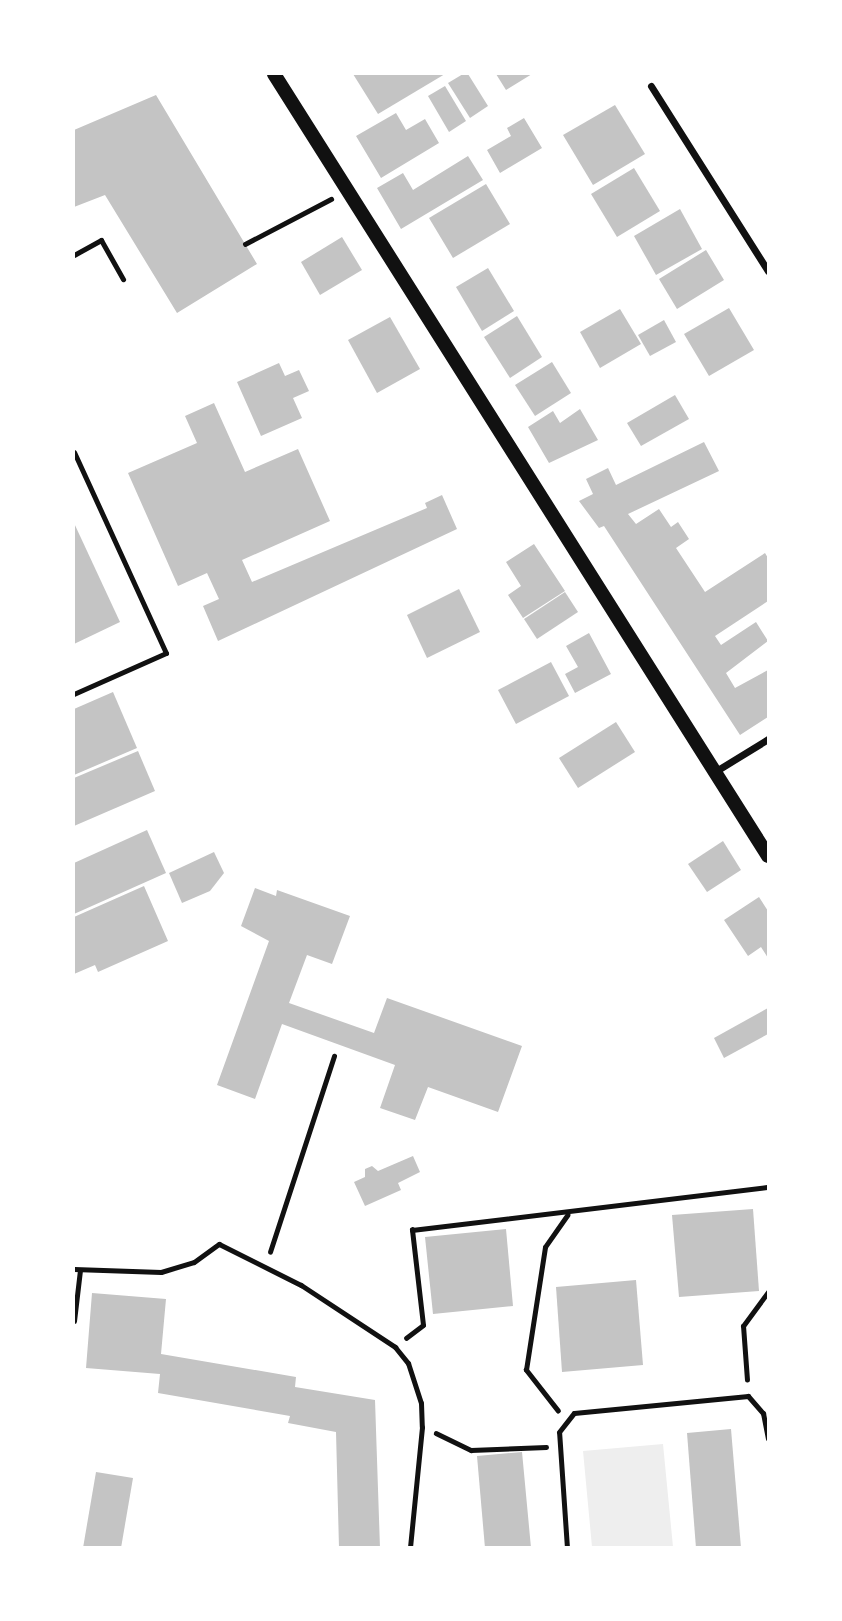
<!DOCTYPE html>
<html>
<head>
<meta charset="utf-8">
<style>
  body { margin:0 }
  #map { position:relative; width:842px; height:1621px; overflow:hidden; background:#fff; font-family:"Noto Sans",sans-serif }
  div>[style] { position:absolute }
  .green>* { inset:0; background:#eee }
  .building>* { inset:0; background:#c4c4c4 }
  .path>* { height:4.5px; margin:-2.25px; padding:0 2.25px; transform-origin:2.25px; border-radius:2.25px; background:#111 }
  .service>* { height:5px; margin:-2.5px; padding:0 2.5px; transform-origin:2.5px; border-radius:2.5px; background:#111 }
  .minor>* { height:7px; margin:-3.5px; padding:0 3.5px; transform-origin:3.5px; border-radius:3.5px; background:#111 }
  .secondary>* { height:14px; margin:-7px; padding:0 7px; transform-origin:7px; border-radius:7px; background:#111 }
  span { translate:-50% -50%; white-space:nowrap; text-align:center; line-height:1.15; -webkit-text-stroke:7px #fff; paint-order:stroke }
  .frame { position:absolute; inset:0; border:75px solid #fff; pointer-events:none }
</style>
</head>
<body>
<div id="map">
  <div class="green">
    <div style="clip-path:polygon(663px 1444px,673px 1547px,592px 1547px,583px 1451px)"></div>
  </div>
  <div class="building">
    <div style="clip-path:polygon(353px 74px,445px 74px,378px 114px)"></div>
    <div style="clip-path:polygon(463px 74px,468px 74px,488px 106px,470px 118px,448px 83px)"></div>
    <div style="clip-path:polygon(496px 74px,532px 74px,506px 90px)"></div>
    <div style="clip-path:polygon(445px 86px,466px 121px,449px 132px,428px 96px)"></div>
    <div style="clip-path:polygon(156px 95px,257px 264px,177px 313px,105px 195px,74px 207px,74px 130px)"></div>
    <div style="clip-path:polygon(615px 105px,645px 154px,593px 185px,563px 135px)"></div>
    <div style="clip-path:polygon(396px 113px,406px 130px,425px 119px,439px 143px,381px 178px,356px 136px)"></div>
    <div style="clip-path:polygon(524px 118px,542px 148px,500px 173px,487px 150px,511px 136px,507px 128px)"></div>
    <div style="clip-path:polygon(468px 156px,483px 180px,401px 229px,377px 188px,403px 173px,413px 190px)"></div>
    <div style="clip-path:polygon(634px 168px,660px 211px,617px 237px,591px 194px)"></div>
    <div style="clip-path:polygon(486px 184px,510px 224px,453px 258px,429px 218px)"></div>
    <div style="clip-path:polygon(680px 209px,702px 249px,656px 275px,634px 236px)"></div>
    <div style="clip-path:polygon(342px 237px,362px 270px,320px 295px,301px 262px)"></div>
    <div style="clip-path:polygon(706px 250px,724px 280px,677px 309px,659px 279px)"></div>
    <div style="clip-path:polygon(488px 268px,514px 311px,482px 331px,456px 287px)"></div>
    <div style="clip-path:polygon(729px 308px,754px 350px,709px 376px,684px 334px)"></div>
    <div style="clip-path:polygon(620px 309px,641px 344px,600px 368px,580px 332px)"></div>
    <div style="clip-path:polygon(517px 316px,542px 357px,510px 378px,484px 337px)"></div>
    <div style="clip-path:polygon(390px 317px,420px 369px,377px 393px,348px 340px)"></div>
    <div style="clip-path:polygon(664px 320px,676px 342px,650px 356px,638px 335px)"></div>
    <div style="clip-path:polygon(552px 362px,571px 393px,535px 416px,515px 385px)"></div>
    <div style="clip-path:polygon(279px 363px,285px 376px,299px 370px,309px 391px,293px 398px,302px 418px,261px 436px,237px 382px)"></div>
    <div style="clip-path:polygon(675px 395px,689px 419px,641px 446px,627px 423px)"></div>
    <div style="clip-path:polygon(214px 403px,245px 472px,298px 449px,330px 521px,242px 560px,252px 582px,427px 508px,425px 503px,442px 495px,457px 529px,218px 641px,203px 606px,219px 599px,207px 573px,178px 586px,128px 473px,197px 443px,185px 416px)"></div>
    <div style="clip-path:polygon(580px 409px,598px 440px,549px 463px,528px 427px,553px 411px,560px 423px)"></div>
    <div style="clip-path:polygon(704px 442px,719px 471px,628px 514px,636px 524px,659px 509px,671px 527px,678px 522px,689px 539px,676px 548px,705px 592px,765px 553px,768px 558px,768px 601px,715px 636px,721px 645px,756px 622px,768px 641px,726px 673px,735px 688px,768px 670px,768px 717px,740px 735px,604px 526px,599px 528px,579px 501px,593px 494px,586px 479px,608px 468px,616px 485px)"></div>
    <div style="clip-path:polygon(74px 523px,120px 622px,74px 644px)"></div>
    <div style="clip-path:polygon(534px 544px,565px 591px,523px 618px,508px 595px,521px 586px,506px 562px)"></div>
    <div style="clip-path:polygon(459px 589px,480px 632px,427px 658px,407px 615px)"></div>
    <div style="clip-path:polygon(565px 592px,578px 612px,537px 639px,524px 619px)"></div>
    <div style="clip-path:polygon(589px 633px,611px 674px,575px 693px,565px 674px,578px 667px,566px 646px)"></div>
    <div style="clip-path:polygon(551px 662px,569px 696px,516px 724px,498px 690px)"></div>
    <div style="clip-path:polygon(113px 692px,137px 748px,74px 775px,74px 709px)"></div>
    <div style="clip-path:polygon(616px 722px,635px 752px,578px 788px,559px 758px)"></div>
    <div style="clip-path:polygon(138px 751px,155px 791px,74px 826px,74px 778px)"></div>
    <div style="clip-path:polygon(147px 830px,166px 873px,74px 914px,74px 863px)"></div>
    <div style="clip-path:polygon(723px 841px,741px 870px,707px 892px,688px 864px)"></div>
    <div style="clip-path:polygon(214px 852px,224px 873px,210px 891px,182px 903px,169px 873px)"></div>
    <div style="clip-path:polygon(144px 886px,168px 941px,98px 972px,95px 965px,74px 974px,74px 917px)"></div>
    <div style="clip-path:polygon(255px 888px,276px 896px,277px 890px,350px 916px,332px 964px,307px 955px,289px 1003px,374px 1033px,387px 998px,522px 1046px,498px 1112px,428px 1087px,415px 1120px,380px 1108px,395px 1065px,282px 1024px,255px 1099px,217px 1085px,269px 941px,241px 926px)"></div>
    <div style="clip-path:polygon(759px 897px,768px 911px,768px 958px,761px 947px,748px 956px,724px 920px)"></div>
    <div style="clip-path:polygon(768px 1008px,768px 1034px,724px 1058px,714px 1038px)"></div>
    <div style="clip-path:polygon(413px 1156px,420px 1172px,398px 1183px,401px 1190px,365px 1206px,354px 1182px,365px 1177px,365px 1169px,372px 1166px,378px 1171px)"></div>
    <div style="clip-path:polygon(753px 1209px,759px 1291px,679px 1297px,672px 1215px)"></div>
    <div style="clip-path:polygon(506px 1229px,513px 1306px,433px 1314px,425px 1237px)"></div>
    <div style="clip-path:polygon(636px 1280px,643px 1365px,562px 1372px,556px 1287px)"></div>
    <div style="clip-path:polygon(92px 1293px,166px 1299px,161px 1354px,296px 1377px,295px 1387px,375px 1400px,380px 1548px,339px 1548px,336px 1432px,288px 1423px,290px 1416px,158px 1393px,160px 1374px,86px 1368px)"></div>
    <div style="clip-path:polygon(731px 1429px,741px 1548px,696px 1548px,687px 1433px)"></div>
    <div style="clip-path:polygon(522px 1452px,531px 1548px,485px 1548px,477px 1456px)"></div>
    <div style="clip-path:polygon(96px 1472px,133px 1478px,121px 1548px,83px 1548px)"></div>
  </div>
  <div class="path">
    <div style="left:245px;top:244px;width:97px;rotate:-27.6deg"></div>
    <div style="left:270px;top:1252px;width:206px;rotate:-71.9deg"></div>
    <div style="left:406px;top:1338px;width:21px;rotate:-37deg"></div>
    <div style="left:423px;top:1325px;width:96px;rotate:-96.6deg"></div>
    <div style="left:412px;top:1230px;width:359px;rotate:-6.9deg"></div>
    <div style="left:747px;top:1380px;width:54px;rotate:-94.2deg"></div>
    <div style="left:743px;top:1326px;width:42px;rotate:-53.7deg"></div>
    <div style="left:558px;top:1411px;width:52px;rotate:-128deg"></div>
    <div style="left:526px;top:1370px;width:124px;rotate:-81.2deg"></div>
    <div style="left:545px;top:1247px;width:39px;rotate:-55deg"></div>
    <div style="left:436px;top:1433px;width:39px;rotate:26deg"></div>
    <div style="left:471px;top:1450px;width:75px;rotate:-2.3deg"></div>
  </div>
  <div class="service">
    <div style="left:74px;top:255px;width:31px;rotate:-29deg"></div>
    <div style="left:101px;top:240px;width:45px;rotate:60.6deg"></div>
    <div style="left:74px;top:452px;width:221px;rotate:65.4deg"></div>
    <div style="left:166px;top:653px;width:101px;rotate:156deg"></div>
    <div style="left:74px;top:1269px;width:87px;rotate:2deg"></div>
    <div style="left:161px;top:1272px;width:34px;rotate:-17deg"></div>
    <div style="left:194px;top:1262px;width:31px;rotate:-36deg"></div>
    <div style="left:219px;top:1244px;width:92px;rotate:26.6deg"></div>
    <div style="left:301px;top:1285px;width:113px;rotate:33.4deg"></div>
    <div style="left:395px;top:1347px;width:21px;rotate:51deg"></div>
    <div style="left:408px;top:1363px;width:42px;rotate:72deg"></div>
    <div style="left:421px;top:1403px;width:24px;rotate:88deg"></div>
    <div style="left:422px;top:1427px;width:122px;rotate:95.7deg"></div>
    <div style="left:74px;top:1321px;width:51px;rotate:-83.3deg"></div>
    <div style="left:567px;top:1548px;width:116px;rotate:-93.9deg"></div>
    <div style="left:559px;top:1432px;width:24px;rotate:-52deg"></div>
    <div style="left:574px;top:1413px;width:175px;rotate:-5.6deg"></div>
    <div style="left:748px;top:1396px;width:23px;rotate:49deg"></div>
    <div style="left:763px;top:1413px;width:26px;rotate:79deg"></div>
  </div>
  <div class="minor">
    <div style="left:651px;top:86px;width:219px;rotate:57.7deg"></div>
    <div style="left:716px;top:771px;width:61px;rotate:-31.6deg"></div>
  </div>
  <div class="secondary">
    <div style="left:274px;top:74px;width:925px;rotate:57.72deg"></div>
  </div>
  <div class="frame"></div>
</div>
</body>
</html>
